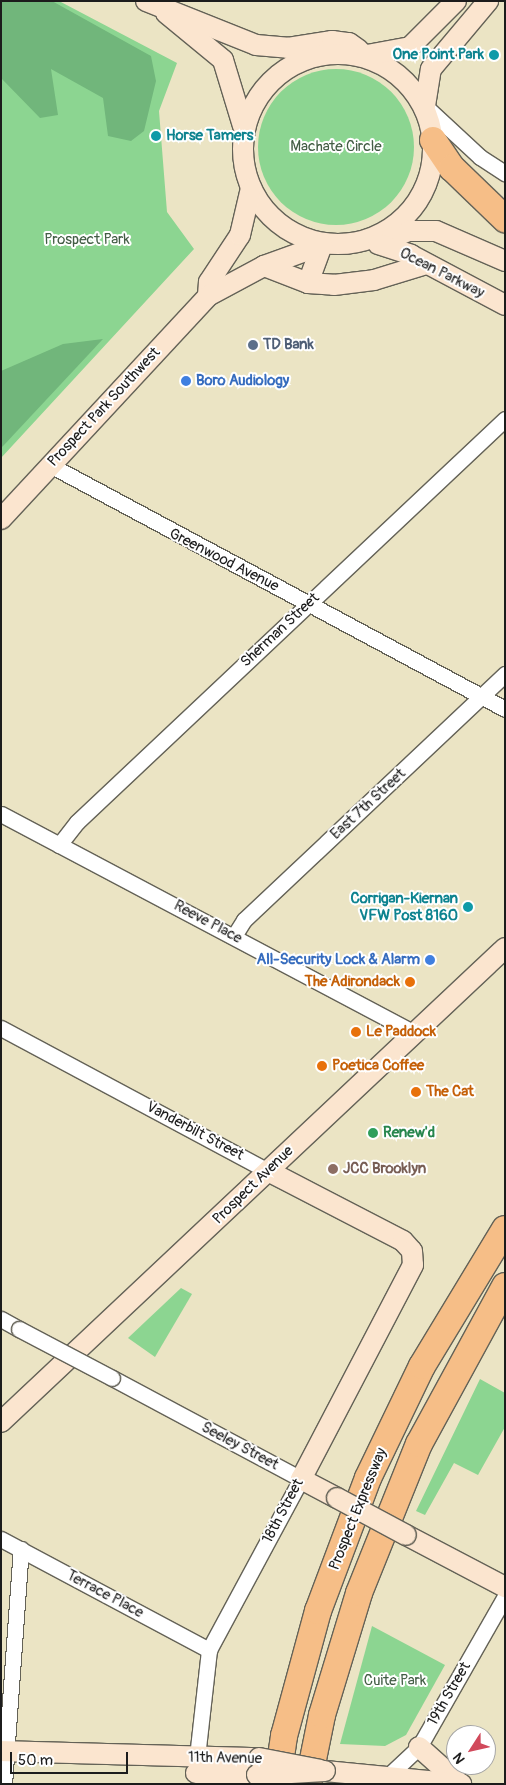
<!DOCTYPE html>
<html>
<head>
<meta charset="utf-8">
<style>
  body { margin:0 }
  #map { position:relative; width:506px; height:1785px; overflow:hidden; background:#ebe4c4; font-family:Pangolin,sans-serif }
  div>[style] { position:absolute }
  .green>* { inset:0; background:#8cd591 }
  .round { border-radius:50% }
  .forest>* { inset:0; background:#71b67b }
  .roads { filter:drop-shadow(1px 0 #646257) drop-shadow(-1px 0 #646257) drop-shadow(0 1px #646257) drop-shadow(0 -1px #646257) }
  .street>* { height:15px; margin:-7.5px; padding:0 7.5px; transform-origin:7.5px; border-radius:7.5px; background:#fff }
  .secondary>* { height:20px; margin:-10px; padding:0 10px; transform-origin:10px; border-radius:10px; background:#fbe5cf }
  .secondary>.ring { margin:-10px; padding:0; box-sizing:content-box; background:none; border:20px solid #fbe5cf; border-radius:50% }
  .highway>* { height:26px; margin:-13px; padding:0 13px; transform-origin:13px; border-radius:13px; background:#f6be87 }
  .bridges { filter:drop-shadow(1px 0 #646257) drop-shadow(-1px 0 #646257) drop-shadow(0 1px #646257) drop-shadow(0 -1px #646257) }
  .street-bridge>* { height:15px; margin:-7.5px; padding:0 7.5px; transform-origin:7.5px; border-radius:7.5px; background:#fff }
  .secondary-bridge>* { height:20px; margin:-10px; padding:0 10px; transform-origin:10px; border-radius:10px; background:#fbe5cf }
  .dots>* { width:14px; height:14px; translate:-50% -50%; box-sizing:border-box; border:2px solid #fff; border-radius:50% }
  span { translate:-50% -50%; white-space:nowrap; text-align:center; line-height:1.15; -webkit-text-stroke:4px #fff; paint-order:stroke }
  .culture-label { font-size:15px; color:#0d838f; font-weight:700 }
  .right { translate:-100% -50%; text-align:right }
  .left { translate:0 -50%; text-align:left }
  .park-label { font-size:15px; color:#435d45 }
  .street-label { font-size:15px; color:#1c1c1c }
  .service-label { font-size:15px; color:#4e5e75; font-weight:700 }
  .shop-label { font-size:15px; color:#366cbe; font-weight:700 }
  .food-label { font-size:15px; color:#c56008; font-weight:700 }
  .leisure-label { font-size:15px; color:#27864d; font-weight:700 }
  .education-label { font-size:15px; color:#785e54; font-weight:700 }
  .frame { position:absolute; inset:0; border:2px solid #1c1c1c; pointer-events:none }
  .north { position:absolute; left:446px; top:1725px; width:50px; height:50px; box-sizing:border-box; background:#fff; border:1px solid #a4a4a4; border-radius:50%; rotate:235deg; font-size:14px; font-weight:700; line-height:20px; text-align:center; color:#1c1c1c }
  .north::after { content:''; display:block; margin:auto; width:18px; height:22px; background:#d1495b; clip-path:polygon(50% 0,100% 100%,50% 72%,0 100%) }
  .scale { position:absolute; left:10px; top:1752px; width:118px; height:22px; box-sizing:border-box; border:2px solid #1c1c1c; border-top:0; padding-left:6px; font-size:15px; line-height:18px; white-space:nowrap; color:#1c1c1c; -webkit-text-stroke:4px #fff; paint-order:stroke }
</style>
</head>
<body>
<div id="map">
  <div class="green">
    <div style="clip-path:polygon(1px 1px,59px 1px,177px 63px,159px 111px,167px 212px,194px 249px,1px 458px)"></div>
    <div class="round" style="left:258px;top:69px;width:156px;height:156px"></div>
    <div style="clip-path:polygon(181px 1288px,192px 1294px,155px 1357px,128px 1338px)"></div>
    <div style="clip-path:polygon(480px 1379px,505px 1393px,505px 1427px,478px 1475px,454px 1463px,425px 1515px,416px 1511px)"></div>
    <div style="clip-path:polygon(372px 1626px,445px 1665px,406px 1735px,385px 1746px,340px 1744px)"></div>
  </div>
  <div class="forest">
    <div style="clip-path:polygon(1px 1px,52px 1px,151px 56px,156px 81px,144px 131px,131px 141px,108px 136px,103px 98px,51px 69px,58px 115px,40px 118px,1px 78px)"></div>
    <div style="clip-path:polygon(103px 339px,4px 445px,1px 448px,1px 371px,63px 344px)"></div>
  </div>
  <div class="roads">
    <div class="street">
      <div style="left:425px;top:106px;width:75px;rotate:42.8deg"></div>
      <div style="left:480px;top:157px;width:30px;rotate:33deg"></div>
      <div style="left:50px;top:465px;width:516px;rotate:28.2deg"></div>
      <div style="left:1px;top:814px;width:467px;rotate:27.9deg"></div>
      <div style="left:59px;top:845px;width:29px;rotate:-52deg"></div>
      <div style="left:77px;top:822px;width:588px;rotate:-43.28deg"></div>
      <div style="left:234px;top:936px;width:19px;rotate:-58deg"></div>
      <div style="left:244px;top:920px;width:359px;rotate:-43.3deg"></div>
      <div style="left:1px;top:1028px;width:303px;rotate:28.2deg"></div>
      <div style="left:1px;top:1319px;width:21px;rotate:29deg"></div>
      <div style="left:112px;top:1378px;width:214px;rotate:28.1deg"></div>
      <div style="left:301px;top:1479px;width:194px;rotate:118.3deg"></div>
      <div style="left:209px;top:1650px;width:108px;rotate:96.4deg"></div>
      <div style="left:1px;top:1539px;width:236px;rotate:28.1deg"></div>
      <div style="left:387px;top:1777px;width:44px;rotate:-43.2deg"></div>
      <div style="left:419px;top:1747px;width:174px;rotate:-60.3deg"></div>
      <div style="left:4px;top:1784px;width:236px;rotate:-85.9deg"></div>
    </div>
    <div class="secondary">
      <div style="left:146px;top:1px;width:118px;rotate:21.8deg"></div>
      <div style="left:256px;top:45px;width:32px;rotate:5deg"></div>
      <div style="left:288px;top:48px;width:45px;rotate:-9deg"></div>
      <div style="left:332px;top:41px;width:17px;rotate:7deg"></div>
      <div style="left:349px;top:43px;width:12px;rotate:35deg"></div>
      <div style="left:166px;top:13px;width:74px;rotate:39.5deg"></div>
      <div style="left:223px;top:60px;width:69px;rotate:73.1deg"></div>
      <div class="ring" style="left:243px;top:54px;width:170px;height:170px"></div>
      <div style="left:367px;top:55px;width:44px;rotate:-10.5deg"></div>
      <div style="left:410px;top:47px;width:65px;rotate:-45deg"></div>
      <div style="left:425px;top:106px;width:37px;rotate:-81deg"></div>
      <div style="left:431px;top:69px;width:89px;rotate:-50deg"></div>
      <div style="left:385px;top:241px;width:26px;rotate:-23deg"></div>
      <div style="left:409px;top:231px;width:27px"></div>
      <div style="left:436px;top:231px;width:75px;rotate:23.5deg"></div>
      <div style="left:378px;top:244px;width:35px;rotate:18deg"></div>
      <div style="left:411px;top:255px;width:106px;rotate:28deg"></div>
      <div style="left:264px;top:266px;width:47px;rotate:21.1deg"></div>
      <div style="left:308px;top:283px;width:26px;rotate:4deg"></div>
      <div style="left:334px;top:285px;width:40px;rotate:-7.1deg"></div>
      <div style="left:374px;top:280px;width:54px;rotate:-17.1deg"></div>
      <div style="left:308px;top:283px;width:40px;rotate:-69.8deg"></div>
      <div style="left:208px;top:296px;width:14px;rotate:-86deg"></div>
      <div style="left:209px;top:282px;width:56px;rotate:-56.6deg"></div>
      <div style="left:240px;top:235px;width:48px;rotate:-76.8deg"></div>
      <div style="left:1px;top:519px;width:304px;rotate:-47.1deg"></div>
      <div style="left:208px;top:296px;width:64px;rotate:-28.2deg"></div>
      <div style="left:264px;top:266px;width:62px;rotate:-19.9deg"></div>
      <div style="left:268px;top:1171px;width:152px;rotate:27.4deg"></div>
      <div style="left:403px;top:1241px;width:13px;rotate:48deg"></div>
      <div style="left:412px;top:1251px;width:14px;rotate:86deg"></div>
      <div style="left:413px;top:1265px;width:242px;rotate:117.6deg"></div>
      <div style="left:301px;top:1479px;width:41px;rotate:27.8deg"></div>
      <div style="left:1px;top:1422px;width:692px;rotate:-43.24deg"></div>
      <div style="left:406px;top:1535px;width:112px;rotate:27.7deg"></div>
      <div style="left:419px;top:1747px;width:52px;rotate:41.9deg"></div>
      <div style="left:1px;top:1751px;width:258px;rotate:1.6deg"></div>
      <div style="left:325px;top:1771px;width:137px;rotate:5.5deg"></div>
      <div style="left:196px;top:1773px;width:61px;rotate:1.9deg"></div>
    </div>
    <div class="highway">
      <div style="left:433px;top:140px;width:34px;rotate:56deg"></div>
      <div style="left:452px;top:168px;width:74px;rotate:43.9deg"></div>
      <div style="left:277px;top:1784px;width:49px;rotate:-81.7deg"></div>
      <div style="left:284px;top:1736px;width:130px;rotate:-74.8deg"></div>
      <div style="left:318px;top:1611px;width:142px;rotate:-69.4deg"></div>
      <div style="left:368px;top:1478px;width:124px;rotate:-64.3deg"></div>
      <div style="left:422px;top:1366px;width:160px;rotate:-58.8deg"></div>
      <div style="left:308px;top:1784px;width:70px;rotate:-78.5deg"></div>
      <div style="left:322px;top:1715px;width:127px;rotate:-73.1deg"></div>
      <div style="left:359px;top:1593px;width:161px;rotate:-68.1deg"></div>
      <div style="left:419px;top:1444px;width:180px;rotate:-61.4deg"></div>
    </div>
  </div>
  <div class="bridges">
    <div class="street-bridge">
      <div style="left:19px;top:1329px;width:105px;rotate:27.8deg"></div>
    </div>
    <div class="secondary-bridge">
      <div style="left:337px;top:1498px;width:78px;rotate:28.2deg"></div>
      <div style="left:259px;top:1758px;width:62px;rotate:11.1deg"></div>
      <div style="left:257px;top:1775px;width:68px;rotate:-3.4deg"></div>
    </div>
  </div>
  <div class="dots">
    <div style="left:494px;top:55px;background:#0f9aa8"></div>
    <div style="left:156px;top:136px;background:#0f9aa8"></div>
    <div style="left:253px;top:345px;background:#5c6f8a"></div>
    <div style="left:186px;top:381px;background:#3f7fe0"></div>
    <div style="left:468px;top:907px;background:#0f9aa8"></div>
    <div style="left:430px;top:960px;background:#3f7fe0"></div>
    <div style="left:410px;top:982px;background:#e8710a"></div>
    <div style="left:356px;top:1032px;background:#e8710a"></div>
    <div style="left:322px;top:1066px;background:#e8710a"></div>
    <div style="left:416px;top:1092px;background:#e8710a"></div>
    <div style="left:373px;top:1133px;background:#2e9e5b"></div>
    <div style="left:333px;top:1169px;background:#8d6e63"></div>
  </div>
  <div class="culture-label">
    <span class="right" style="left:484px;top:55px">One Point Park</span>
    <span class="left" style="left:166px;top:136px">Horse Tamers</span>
    <span class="right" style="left:458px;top:907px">Corrigan-Kiernan<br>VFW Post 8160</span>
  </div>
  <div class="park-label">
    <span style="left:336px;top:147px">Machate Circle</span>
    <span style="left:87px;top:240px">Prospect Park</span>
    <span style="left:395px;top:1681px">Cuite Park</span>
  </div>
  <div class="street-label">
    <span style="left:442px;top:273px;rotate:27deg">Ocean Parkway</span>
    <span style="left:104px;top:407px;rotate:-47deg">Prospect Park Southwest</span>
    <span style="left:224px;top:560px;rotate:27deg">Greenwood Avenue</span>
    <span style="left:280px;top:630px;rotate:-43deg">Sherman Street</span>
    <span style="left:368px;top:804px;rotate:-43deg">East 7th Street</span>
    <span style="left:208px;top:922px;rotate:28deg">Reeve Place</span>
    <span style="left:195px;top:1131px;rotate:28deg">Vanderbilt Street</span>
    <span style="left:253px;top:1185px;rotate:-44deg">Prospect Avenue</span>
    <span style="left:240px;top:1446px;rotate:28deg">Seeley Street</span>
    <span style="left:358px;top:1509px;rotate:-68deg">Prospect Expressway</span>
    <span style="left:283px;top:1511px;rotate:-62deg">18th Street</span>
    <span style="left:105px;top:1594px;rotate:28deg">Terrace Place</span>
    <span style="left:449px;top:1694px;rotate:-60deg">19th Street</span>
    <span style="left:225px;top:1758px;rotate:1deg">11th Avenue</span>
  </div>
  <div class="service-label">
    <span class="left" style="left:263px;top:345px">TD Bank</span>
  </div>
  <div class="shop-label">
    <span class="left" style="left:196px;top:381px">Boro Audiology</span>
    <span class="right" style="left:420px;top:960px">All-Security Lock &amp; Alarm</span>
  </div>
  <div class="food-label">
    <span class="right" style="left:400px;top:982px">The Adirondack</span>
    <span class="left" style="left:366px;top:1032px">Le Paddock</span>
    <span class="left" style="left:332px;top:1066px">Poetica Coffee</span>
    <span class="left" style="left:426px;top:1092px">The Cat</span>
  </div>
  <div class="leisure-label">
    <span class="left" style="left:383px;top:1133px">Renew'd</span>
  </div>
  <div class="education-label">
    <span class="left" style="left:343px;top:1169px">JCC Brooklyn</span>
  </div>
  <div class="frame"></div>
  <div class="north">N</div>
  <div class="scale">50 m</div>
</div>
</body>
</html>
